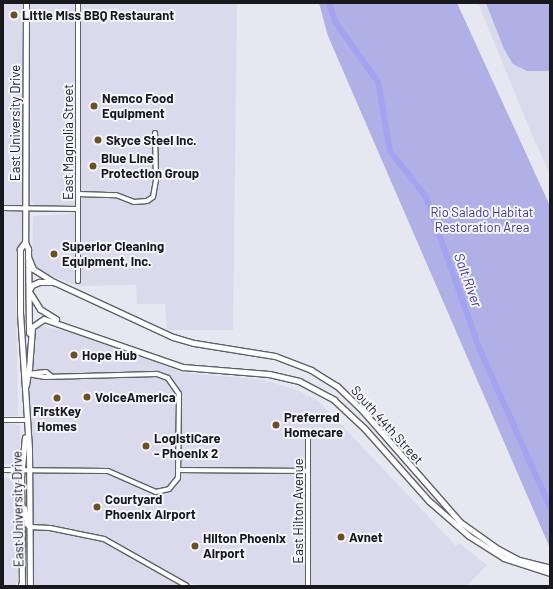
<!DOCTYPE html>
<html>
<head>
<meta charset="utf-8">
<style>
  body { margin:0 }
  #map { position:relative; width:553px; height:589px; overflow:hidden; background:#e7e7f2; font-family:Barlow,sans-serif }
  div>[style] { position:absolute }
  .built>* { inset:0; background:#dadaec }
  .green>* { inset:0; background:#afb0e5 }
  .river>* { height:6px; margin:-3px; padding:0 3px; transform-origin:3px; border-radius:3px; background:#a4a3f1 }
  .roads { filter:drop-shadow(1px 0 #606069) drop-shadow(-1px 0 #606069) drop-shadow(0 1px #606069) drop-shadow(0 -1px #606069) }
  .minor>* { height:4px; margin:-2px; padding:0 2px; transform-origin:2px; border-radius:2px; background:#fff }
  .major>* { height:5px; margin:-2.5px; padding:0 2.5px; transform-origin:2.5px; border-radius:2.5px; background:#fff }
  .highway>* { height:6px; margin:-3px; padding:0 3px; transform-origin:3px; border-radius:3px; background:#fff }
  .dots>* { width:11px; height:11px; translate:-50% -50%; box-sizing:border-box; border:2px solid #f4f5fd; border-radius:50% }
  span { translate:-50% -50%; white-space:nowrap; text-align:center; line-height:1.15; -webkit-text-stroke:4px #f4f5fd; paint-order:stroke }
  .poi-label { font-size:13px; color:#19191d; font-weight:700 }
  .left { translate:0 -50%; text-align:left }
  .street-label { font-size:13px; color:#19191d }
  .park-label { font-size:13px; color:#443791 }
  .water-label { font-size:14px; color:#453993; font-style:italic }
  .frame { position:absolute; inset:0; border:4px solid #19191d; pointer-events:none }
</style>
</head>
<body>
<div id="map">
  <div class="built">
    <div style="clip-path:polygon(3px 3px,237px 3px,233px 330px,167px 330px,165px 304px,137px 304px,136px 285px,78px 286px,41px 272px,32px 262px,33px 216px,71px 214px,71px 205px,36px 206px,31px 201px,31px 92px,24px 5px,23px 209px,20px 299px,16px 299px,18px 416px,3px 416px)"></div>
    <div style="clip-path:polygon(478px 3px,550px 3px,550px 174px,532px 135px)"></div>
    <div style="clip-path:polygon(33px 325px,74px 332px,184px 373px,264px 380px,299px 391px,319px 402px,334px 417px,456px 546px,459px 543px,487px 565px,467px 586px,202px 586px,190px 583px,188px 586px,30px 586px,26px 385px)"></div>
    <div style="clip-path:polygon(3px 423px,20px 425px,20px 446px,17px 463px,14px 465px,3px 464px)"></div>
    <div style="clip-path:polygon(3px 478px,9px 478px,16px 485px,18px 581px,14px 586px,3px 586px)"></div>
  </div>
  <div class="green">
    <div style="clip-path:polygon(319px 3px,457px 3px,550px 206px,550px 548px,328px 36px)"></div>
    <div style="clip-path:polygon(486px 3px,550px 3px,550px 71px,527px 71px,513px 64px,504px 49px)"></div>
  </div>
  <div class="river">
    <div style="left:329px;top:3px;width:21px;rotate:71deg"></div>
    <div style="left:336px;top:23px;width:72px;rotate:54.6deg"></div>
    <div style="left:378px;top:82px;width:70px;rotate:80.1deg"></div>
    <div style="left:390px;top:151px;width:58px;rotate:52deg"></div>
    <div style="left:426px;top:197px;width:162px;rotate:70.6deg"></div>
    <div style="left:480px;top:350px;width:172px;rotate:66deg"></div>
  </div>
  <div class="roads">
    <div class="minor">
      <div style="left:78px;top:3px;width:278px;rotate:90deg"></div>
      <div style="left:78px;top:194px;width:38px;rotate:2deg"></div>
      <div style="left:116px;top:195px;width:19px;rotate:21deg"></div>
      <div style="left:134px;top:202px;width:13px;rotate:-4deg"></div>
      <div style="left:147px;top:201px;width:7px;rotate:-34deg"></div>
      <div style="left:153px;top:197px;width:17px;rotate:-80deg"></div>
      <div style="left:156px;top:180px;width:47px;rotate:-91.2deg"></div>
      <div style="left:3px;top:208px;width:74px;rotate:0.8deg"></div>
      <div style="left:27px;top:374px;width:19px;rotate:-6deg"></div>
      <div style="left:46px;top:372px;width:5px;rotate:37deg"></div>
      <div style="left:3px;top:420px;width:23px"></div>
      <div style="left:3px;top:470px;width:105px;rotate:0.5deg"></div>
      <div style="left:108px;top:471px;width:52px;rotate:23.6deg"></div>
      <div style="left:156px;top:492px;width:13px;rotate:-13deg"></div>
      <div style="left:169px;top:489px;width:14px;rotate:-51deg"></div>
      <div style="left:178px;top:478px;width:84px;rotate:-89.3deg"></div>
      <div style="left:179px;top:394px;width:19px;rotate:-125deg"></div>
      <div style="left:168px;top:378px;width:12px;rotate:-160deg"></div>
      <div style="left:157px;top:374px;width:112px;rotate:178.5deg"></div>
      <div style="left:45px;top:377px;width:17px;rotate:-170deg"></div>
      <div style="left:179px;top:470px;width:129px;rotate:0.4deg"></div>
      <div style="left:30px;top:527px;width:20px;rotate:3deg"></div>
      <div style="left:50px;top:528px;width:55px;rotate:11.5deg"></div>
      <div style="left:104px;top:539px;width:95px;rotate:29.5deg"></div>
      <div style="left:308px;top:586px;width:151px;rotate:-90deg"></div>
    </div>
    <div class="major">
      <div style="left:26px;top:3px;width:239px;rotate:90.2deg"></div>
      <div style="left:25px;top:242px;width:8px;rotate:67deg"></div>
      <div style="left:28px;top:249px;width:84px;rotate:89.3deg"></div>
      <div style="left:25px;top:242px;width:9px;rotate:126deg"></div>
      <div style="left:20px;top:249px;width:64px;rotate:90deg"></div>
      <div style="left:20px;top:313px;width:136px;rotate:86.2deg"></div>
      <div style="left:29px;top:449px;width:137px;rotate:89.6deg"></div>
      <div style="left:28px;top:257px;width:13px;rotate:67deg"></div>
      <div style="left:33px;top:269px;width:25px;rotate:32deg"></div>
      <div style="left:54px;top:282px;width:131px;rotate:24.8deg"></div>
      <div style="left:173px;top:337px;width:22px;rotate:16deg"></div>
      <div style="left:194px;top:343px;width:82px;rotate:9.1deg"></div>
      <div style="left:275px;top:356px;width:39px;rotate:21deg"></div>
      <div style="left:311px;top:370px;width:31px;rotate:32deg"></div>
      <div style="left:337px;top:386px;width:35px;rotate:44deg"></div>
      <div style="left:362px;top:410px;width:149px;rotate:48.8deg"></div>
      <div style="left:460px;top:522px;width:47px;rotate:35.4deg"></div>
      <div style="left:498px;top:549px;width:24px;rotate:28deg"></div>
      <div style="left:519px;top:560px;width:32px;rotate:14deg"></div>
      <div style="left:29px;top:290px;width:6px;rotate:-59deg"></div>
      <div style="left:32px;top:285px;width:8px;rotate:-23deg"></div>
      <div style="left:39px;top:282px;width:14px"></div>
      <div style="left:30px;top:293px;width:19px;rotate:58deg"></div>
      <div style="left:40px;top:309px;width:19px;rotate:32deg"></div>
      <div style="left:29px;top:369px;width:42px;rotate:-85.9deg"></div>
      <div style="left:32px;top:327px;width:14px;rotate:-34deg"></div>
      <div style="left:44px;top:319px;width:147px;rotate:19.1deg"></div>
      <div style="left:183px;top:367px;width:86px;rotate:4.7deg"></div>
      <div style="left:269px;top:374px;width:31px;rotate:13deg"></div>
      <div style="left:299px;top:381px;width:40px;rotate:28deg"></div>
      <div style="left:334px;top:400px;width:42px;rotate:43.1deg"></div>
      <div style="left:365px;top:429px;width:96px;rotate:48.4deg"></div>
      <div style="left:429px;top:501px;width:53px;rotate:41.2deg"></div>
      <div style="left:469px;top:536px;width:41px;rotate:32.2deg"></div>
      <div style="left:504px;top:558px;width:48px;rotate:18.1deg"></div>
      <div style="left:26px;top:385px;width:18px;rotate:-81deg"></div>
      <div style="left:24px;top:508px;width:16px;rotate:79deg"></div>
      <div style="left:27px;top:524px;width:4px;rotate:45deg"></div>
      <div style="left:22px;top:586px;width:109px;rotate:-90.5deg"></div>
      <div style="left:21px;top:477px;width:40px;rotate:-84.3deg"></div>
    </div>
    <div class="highway">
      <div style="left:22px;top:586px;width:1px;rotate:-90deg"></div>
    </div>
  </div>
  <div class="dots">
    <div style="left:14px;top:15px;background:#6d4f23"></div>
    <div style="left:94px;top:106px;background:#6d4f23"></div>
    <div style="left:98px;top:140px;background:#6d4f23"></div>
    <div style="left:93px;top:166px;background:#6d4f23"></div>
    <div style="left:54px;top:254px;background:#6d4f23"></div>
    <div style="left:74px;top:355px;background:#6d4f23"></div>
    <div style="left:87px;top:397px;background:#6d4f23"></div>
    <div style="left:57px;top:398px;background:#6d4f23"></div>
    <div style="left:276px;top:425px;background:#6d4f23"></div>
    <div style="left:146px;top:446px;background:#6d4f23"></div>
    <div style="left:97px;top:507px;background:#6d4f23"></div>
    <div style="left:341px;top:537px;background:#6d4f23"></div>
    <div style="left:195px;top:546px;background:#6d4f23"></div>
  </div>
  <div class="poi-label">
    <span class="left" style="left:22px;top:15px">Little Miss BBQ Restaurant</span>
    <span class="left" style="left:102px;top:106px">Nemco Food<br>Equipment</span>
    <span class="left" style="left:106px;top:140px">Skyce Steel Inc.</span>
    <span class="left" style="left:101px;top:166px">Blue Line<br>Protection Group</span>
    <span class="left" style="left:62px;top:254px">Superior Cleaning<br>Equipment, Inc.</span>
    <span class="left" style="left:82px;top:355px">Hope Hub</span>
    <span class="left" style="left:95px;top:397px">VoiceAmerica</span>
    <span style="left:57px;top:419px">FirstKey<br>Homes</span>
    <span class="left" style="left:284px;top:425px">Preferred<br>Homecare</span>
    <span class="left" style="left:154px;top:446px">LogistiCare<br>- Phoenix 2</span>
    <span class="left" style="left:105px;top:507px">Courtyard<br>Phoenix Airport</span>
    <span class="left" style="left:349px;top:537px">Avnet</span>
    <span class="left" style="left:203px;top:546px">Hilton Phoenix<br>Airport</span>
  </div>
  <div class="street-label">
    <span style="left:15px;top:123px;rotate:-90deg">East University Drive</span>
    <span style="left:68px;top:142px;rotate:-90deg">East Magnolia Street</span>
    <span style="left:387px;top:425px;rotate:48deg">South 44th Street</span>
    <span style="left:18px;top:509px;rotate:-91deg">East University Drive</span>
    <span style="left:298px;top:511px;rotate:-90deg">East Hilton Avenue</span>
  </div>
  <div class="park-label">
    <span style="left:482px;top:220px">Rio Salado Habitat<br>Restoration Area</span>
  </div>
  <div class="water-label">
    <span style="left:468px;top:280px;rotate:70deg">Salt River</span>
  </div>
  <div class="frame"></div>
</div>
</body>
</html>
